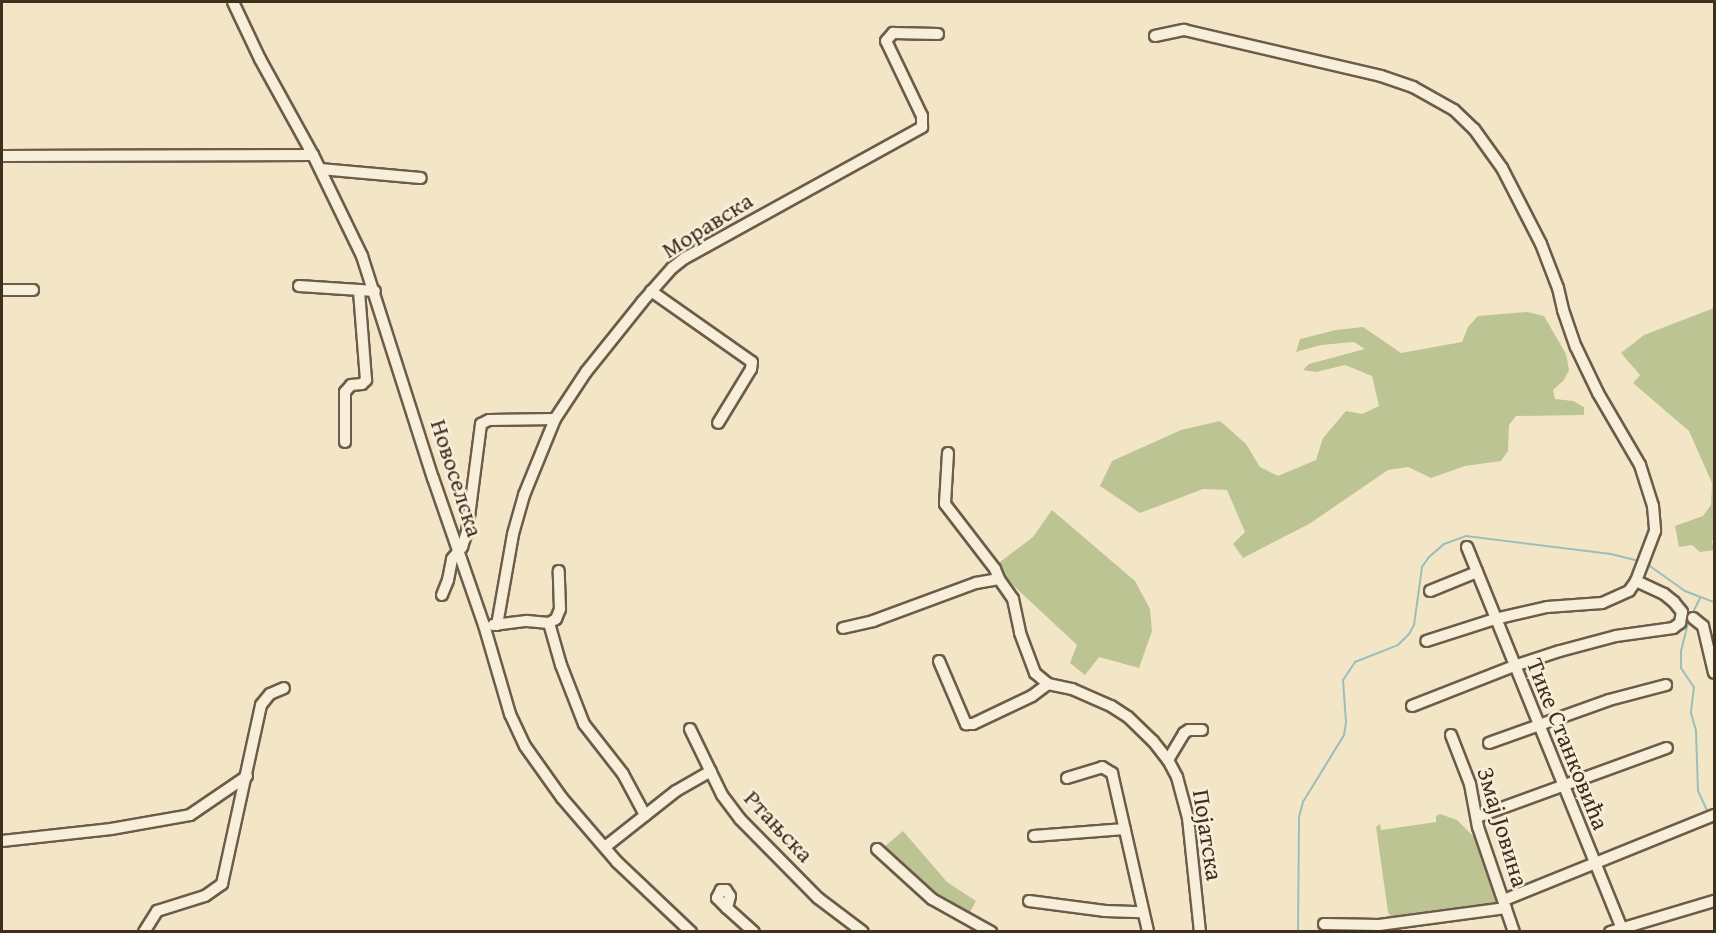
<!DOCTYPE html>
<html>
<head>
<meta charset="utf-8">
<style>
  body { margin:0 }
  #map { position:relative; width:1716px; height:933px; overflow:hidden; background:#f2e6c6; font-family:"Gentium Book Plus",serif }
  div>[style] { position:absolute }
  .green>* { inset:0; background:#bdc493 }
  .stream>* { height:2px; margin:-1px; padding:0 1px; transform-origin:1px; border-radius:1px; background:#9cbebb }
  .roads { filter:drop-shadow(2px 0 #6c5c49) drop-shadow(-2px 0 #6c5c49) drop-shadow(0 2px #6c5c49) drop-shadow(0 -2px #6c5c49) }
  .minor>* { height:10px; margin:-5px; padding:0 5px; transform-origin:5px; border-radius:5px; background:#f7efda }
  span { translate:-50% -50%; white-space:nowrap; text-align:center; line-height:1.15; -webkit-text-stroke:5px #f7efda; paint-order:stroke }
  .street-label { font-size:24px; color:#402e1f }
  .frame { position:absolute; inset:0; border:3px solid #402e1f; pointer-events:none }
</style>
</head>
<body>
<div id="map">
  <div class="green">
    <div style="clip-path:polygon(1714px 308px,1714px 539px,1712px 541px,1714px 550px,1700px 552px,1692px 545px,1679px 547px,1675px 526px,1703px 516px,1711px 505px,1712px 483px,1689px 431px,1633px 383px,1640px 375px,1621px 353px,1644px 335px)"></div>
    <div style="clip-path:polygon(1527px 312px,1544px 316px,1566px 354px,1569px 370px,1564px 380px,1553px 390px,1555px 399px,1573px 401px,1584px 407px,1584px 415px,1516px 416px,1509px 425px,1508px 451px,1501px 461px,1465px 466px,1431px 478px,1408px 467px,1388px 470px,1309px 524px,1243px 558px,1233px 544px,1245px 532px,1227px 490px,1203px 489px,1140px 513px,1100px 486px,1112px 461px,1181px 430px,1220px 421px,1246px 444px,1260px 467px,1278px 476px,1316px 460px,1323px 438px,1346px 411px,1362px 414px,1379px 406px,1372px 376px,1345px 365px,1316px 372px,1303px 370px,1309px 364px,1365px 349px,1354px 342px,1321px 345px,1296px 352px,1300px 339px,1336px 330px,1363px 327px,1401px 353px,1462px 342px,1468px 327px,1478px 316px)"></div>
    <div style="clip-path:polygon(1052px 510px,1135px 581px,1150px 609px,1152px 631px,1139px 668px,1099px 657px,1085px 675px,1070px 663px,1077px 645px,999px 572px,1000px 562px,1033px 537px)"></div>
    <div style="clip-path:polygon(1440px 814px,1457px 820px,1481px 844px,1498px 899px,1492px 907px,1392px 919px,1388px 912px,1376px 827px,1380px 824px,1381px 830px,1436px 822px,1436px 816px)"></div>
    <div style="clip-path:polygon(903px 831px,947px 882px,976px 901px,968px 916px,935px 897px,884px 847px)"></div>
  </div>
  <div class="stream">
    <div style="left:1647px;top:564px;width:47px;rotate:35.4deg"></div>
    <div style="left:1685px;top:591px;width:31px;rotate:21deg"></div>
    <div style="left:1692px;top:614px;width:18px;rotate:-63deg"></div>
    <div style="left:1689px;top:619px;width:33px;rotate:104deg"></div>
    <div style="left:1681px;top:651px;width:17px;rotate:90deg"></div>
    <div style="left:1681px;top:668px;width:23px;rotate:56deg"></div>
    <div style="left:1694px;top:687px;width:26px;rotate:97deg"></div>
    <div style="left:1691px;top:713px;width:19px;rotate:74deg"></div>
    <div style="left:1696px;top:731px;width:60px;rotate:88.1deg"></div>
    <div style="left:1698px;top:791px;width:23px;rotate:65deg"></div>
    <div style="left:1298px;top:932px;width:115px;rotate:-89.5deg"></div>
    <div style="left:1299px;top:817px;width:16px;rotate:-75deg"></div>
    <div style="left:1303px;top:802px;width:79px;rotate:-58.5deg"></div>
    <div style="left:1344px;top:735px;width:13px;rotate:-81deg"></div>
    <div style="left:1346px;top:722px;width:42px;rotate:-94.1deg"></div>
    <div style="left:1343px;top:680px;width:22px;rotate:-56deg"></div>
    <div style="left:1355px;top:662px;width:46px;rotate:-21.6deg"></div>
    <div style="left:1398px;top:645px;width:16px;rotate:-45deg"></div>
    <div style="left:1409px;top:634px;width:10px;rotate:-61deg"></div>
    <div style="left:1414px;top:625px;width:59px;rotate:-82.1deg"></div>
    <div style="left:1422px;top:567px;width:12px;rotate:-55deg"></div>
    <div style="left:1429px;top:557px;width:20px;rotate:-41deg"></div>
    <div style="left:1444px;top:544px;width:23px;rotate:-20deg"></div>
    <div style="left:1466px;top:536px;width:146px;rotate:7.1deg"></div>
    <div style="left:1611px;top:554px;width:29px;rotate:14deg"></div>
  </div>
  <div class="roads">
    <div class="minor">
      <div style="left:233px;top:2px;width:63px;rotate:64.7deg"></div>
      <div style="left:260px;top:59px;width:110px;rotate:61.1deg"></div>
      <div style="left:313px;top:155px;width:112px;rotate:64.1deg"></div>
      <div style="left:362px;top:256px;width:233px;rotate:72.3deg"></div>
      <div style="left:433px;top:478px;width:156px;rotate:70.9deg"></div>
      <div style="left:484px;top:625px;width:93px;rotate:73.7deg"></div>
      <div style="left:510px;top:714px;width:35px;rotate:65deg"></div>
      <div style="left:525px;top:746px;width:64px;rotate:54.6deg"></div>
      <div style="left:562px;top:798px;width:84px;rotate:49.3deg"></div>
      <div style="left:617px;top:862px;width:102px;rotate:43.4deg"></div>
      <div style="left:1155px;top:36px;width:30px;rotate:-12deg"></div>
      <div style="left:1184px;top:30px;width:202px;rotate:13.1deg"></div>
      <div style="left:1381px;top:76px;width:34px;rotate:19deg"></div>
      <div style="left:1413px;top:87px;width:47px;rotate:29.3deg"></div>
      <div style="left:1454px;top:110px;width:28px;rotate:44deg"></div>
      <div style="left:1474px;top:129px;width:48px;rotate:54.3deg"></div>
      <div style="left:1502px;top:168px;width:85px;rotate:62.8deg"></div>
      <div style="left:1541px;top:244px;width:47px;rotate:68.9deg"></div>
      <div style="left:1558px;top:288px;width:23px;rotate:77deg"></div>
      <div style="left:1563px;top:310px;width:39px;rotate:71deg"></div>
      <div style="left:1576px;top:347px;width:51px;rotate:64.4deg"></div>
      <div style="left:1598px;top:393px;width:83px;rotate:59.7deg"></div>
      <div style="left:1640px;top:465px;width:43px;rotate:72.4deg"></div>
      <div style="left:1653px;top:506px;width:25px;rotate:85deg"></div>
      <div style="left:1655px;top:531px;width:53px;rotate:110.8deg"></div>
      <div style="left:1636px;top:581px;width:12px;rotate:125deg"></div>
      <div style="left:1629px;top:591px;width:30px;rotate:156deg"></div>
      <div style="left:1602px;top:603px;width:55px;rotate:175.8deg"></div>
      <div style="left:1547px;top:607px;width:53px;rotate:167deg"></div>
      <div style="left:1495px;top:619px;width:72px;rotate:162.3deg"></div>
      <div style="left:2px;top:156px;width:311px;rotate:-0.2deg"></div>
      <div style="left:320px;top:169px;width:101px;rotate:5.1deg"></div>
      <div style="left:299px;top:286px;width:76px;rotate:3.8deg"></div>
      <div style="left:2px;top:290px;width:31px"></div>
      <div style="left:651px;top:291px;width:123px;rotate:35.1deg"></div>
      <div style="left:752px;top:362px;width:7px;rotate:98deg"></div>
      <div style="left:751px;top:369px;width:63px;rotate:121.4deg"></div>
      <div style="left:345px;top:442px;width:50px;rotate:-90deg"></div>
      <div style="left:345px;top:392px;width:9px;rotate:-49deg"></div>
      <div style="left:351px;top:385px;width:11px;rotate:-5deg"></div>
      <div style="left:362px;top:384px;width:6px;rotate:-45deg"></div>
      <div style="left:366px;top:380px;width:88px;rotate:-94.5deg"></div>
      <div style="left:948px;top:453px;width:51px;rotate:93.4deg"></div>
      <div style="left:945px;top:504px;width:82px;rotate:52.4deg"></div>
      <div style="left:995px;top:569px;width:11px;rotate:68deg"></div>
      <div style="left:1467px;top:547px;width:415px;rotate:67.9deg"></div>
      <div style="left:1430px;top:591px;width:51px;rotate:-22deg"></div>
      <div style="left:442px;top:595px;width:16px;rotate:-68deg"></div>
      <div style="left:448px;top:580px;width:21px;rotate:-79deg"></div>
      <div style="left:452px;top:559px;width:16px;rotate:-50deg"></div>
      <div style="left:462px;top:547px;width:16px;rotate:-72deg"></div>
      <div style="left:467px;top:532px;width:109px;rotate:-82.6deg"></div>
      <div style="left:481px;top:424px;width:9px;rotate:-27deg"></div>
      <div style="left:489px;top:420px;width:66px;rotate:-0.9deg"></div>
      <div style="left:1693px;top:618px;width:13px;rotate:39deg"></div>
      <div style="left:1703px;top:626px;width:48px;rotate:76.8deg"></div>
      <div style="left:549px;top:623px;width:44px;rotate:74.1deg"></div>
      <div style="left:561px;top:665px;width:63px;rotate:68.7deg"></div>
      <div style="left:584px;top:724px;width:63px;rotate:52deg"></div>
      <div style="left:623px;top:774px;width:47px;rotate:61.8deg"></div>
      <div style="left:493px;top:625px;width:34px;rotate:-7deg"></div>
      <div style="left:527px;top:621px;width:22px;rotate:5deg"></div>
      <div style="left:549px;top:623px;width:8px;rotate:-30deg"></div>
      <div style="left:556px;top:619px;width:11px;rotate:-68deg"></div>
      <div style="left:560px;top:609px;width:38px;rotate:-92deg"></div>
      <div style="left:497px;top:625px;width:92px;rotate:-80deg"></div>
      <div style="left:513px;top:534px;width:41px;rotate:-74.2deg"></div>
      <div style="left:524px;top:495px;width:82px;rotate:-67.8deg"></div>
      <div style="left:555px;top:419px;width:56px;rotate:-56.6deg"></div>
      <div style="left:586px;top:372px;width:90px;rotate:-51.3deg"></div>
      <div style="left:642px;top:302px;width:45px;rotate:-48.6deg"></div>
      <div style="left:672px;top:268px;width:16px;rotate:-38deg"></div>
      <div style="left:685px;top:258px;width:271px;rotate:-28.9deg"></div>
      <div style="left:922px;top:127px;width:11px;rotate:-90deg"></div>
      <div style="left:922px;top:116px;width:83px;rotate:-115.6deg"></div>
      <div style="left:886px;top:41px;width:11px;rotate:-49deg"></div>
      <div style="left:893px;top:33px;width:45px;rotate:1.3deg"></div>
      <div style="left:843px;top:628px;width:31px;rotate:-13deg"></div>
      <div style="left:873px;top:621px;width:110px;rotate:-20.3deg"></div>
      <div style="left:976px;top:583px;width:23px;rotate:-10deg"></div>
      <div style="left:999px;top:579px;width:24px;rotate:55deg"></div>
      <div style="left:1013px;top:599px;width:35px;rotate:78deg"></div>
      <div style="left:1020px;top:633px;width:43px;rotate:69.4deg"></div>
      <div style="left:1035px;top:673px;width:17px;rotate:40deg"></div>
      <div style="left:1048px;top:684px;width:25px;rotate:12deg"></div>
      <div style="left:1072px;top:689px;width:43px;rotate:23.6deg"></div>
      <div style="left:1111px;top:706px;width:20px;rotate:33deg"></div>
      <div style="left:1128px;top:717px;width:35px;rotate:44deg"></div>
      <div style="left:1153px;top:741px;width:24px;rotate:52deg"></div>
      <div style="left:1168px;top:760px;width:19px;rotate:62deg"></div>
      <div style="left:1177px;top:777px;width:42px;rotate:75deg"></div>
      <div style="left:1188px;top:818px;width:115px;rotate:84deg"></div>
      <div style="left:939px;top:661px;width:69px;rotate:66.8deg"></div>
      <div style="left:966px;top:724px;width:7px"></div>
      <div style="left:973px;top:724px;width:65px;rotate:-25.4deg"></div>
      <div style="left:1032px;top:696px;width:20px;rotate:-37deg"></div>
      <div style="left:1412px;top:706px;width:110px;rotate:-21.4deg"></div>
      <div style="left:1514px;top:666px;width:48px;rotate:-18.1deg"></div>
      <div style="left:1560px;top:651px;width:58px;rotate:-15deg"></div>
      <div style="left:1616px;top:636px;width:58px;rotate:-8deg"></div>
      <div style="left:1673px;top:628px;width:9px;rotate:-36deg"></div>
      <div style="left:1680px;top:623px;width:11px;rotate:-80deg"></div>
      <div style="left:1682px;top:612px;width:13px;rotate:-129deg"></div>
      <div style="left:1674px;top:602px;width:13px;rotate:-141deg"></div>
      <div style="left:1664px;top:594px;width:31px;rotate:-155deg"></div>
      <div style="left:690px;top:729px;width:73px;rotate:64.1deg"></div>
      <div style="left:722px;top:795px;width:30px;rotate:53deg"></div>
      <div style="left:740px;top:819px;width:111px;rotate:45.4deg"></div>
      <div style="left:818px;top:898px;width:56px;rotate:37.1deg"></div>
      <div style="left:1451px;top:735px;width:53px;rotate:68.8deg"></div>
      <div style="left:1470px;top:784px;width:44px;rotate:79.5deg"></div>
      <div style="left:1478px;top:827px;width:111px;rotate:71.1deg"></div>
      <div style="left:1489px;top:743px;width:127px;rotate:-19.7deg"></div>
      <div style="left:1609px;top:700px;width:59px;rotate:-14.7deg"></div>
      <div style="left:1168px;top:760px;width:31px;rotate:-59deg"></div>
      <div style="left:1184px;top:733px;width:6px;rotate:-31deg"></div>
      <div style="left:1189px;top:730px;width:13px"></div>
      <div style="left:1067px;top:778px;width:37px;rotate:-17deg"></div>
      <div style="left:1102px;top:767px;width:12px;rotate:31deg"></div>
      <div style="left:1112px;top:773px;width:163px;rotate:77.2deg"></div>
      <div style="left:1477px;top:817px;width:202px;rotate:-20deg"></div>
      <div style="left:1034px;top:836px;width:91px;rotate:-4.4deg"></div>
      <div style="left:2px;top:841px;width:110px;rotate:-6.3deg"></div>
      <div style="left:111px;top:829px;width:80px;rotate:-10deg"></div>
      <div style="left:190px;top:815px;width:69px;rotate:-34.4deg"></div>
      <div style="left:605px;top:847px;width:90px;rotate:-38.3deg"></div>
      <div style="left:676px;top:791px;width:40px;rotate:-29.7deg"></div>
      <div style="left:877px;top:849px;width:74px;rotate:42.3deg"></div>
      <div style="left:932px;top:899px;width:68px;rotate:29.2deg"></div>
      <div style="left:1504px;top:900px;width:227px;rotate:-22deg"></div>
      <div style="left:1029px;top:901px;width:77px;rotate:7.5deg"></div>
      <div style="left:1105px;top:911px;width:37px;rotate:2deg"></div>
      <div style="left:727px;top:908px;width:12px;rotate:-76deg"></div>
      <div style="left:730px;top:896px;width:7px;rotate:-124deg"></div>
      <div style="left:726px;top:890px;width:5px;rotate:180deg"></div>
      <div style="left:721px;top:890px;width:9px;rotate:117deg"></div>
      <div style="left:717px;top:898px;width:14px;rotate:45deg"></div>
      <div style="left:727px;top:908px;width:36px;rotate:42deg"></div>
      <div style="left:1324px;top:924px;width:55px;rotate:1deg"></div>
      <div style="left:1379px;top:925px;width:128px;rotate:-7.6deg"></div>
      <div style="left:144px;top:932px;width:25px;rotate:-58deg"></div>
      <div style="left:157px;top:911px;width:50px;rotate:-17.4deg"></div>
      <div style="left:205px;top:896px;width:21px;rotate:-35deg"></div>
      <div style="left:222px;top:884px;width:183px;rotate:-77.7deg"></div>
      <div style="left:261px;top:705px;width:14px;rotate:-51deg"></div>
      <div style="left:270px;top:694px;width:15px;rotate:-23deg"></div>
      <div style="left:1610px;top:932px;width:109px;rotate:-16.6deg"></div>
    </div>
  </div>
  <div class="street-label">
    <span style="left:707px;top:225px;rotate:-32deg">Моравска</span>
    <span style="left:457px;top:478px;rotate:72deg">Новоселска</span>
    <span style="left:1568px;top:744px;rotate:68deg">Тике Станковића</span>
    <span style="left:779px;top:826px;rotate:47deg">Ртањска</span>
    <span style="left:1503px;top:827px;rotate:73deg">Змај Јовина</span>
    <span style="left:1208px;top:835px;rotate:81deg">Појатска</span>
  </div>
  <div class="frame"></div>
</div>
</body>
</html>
